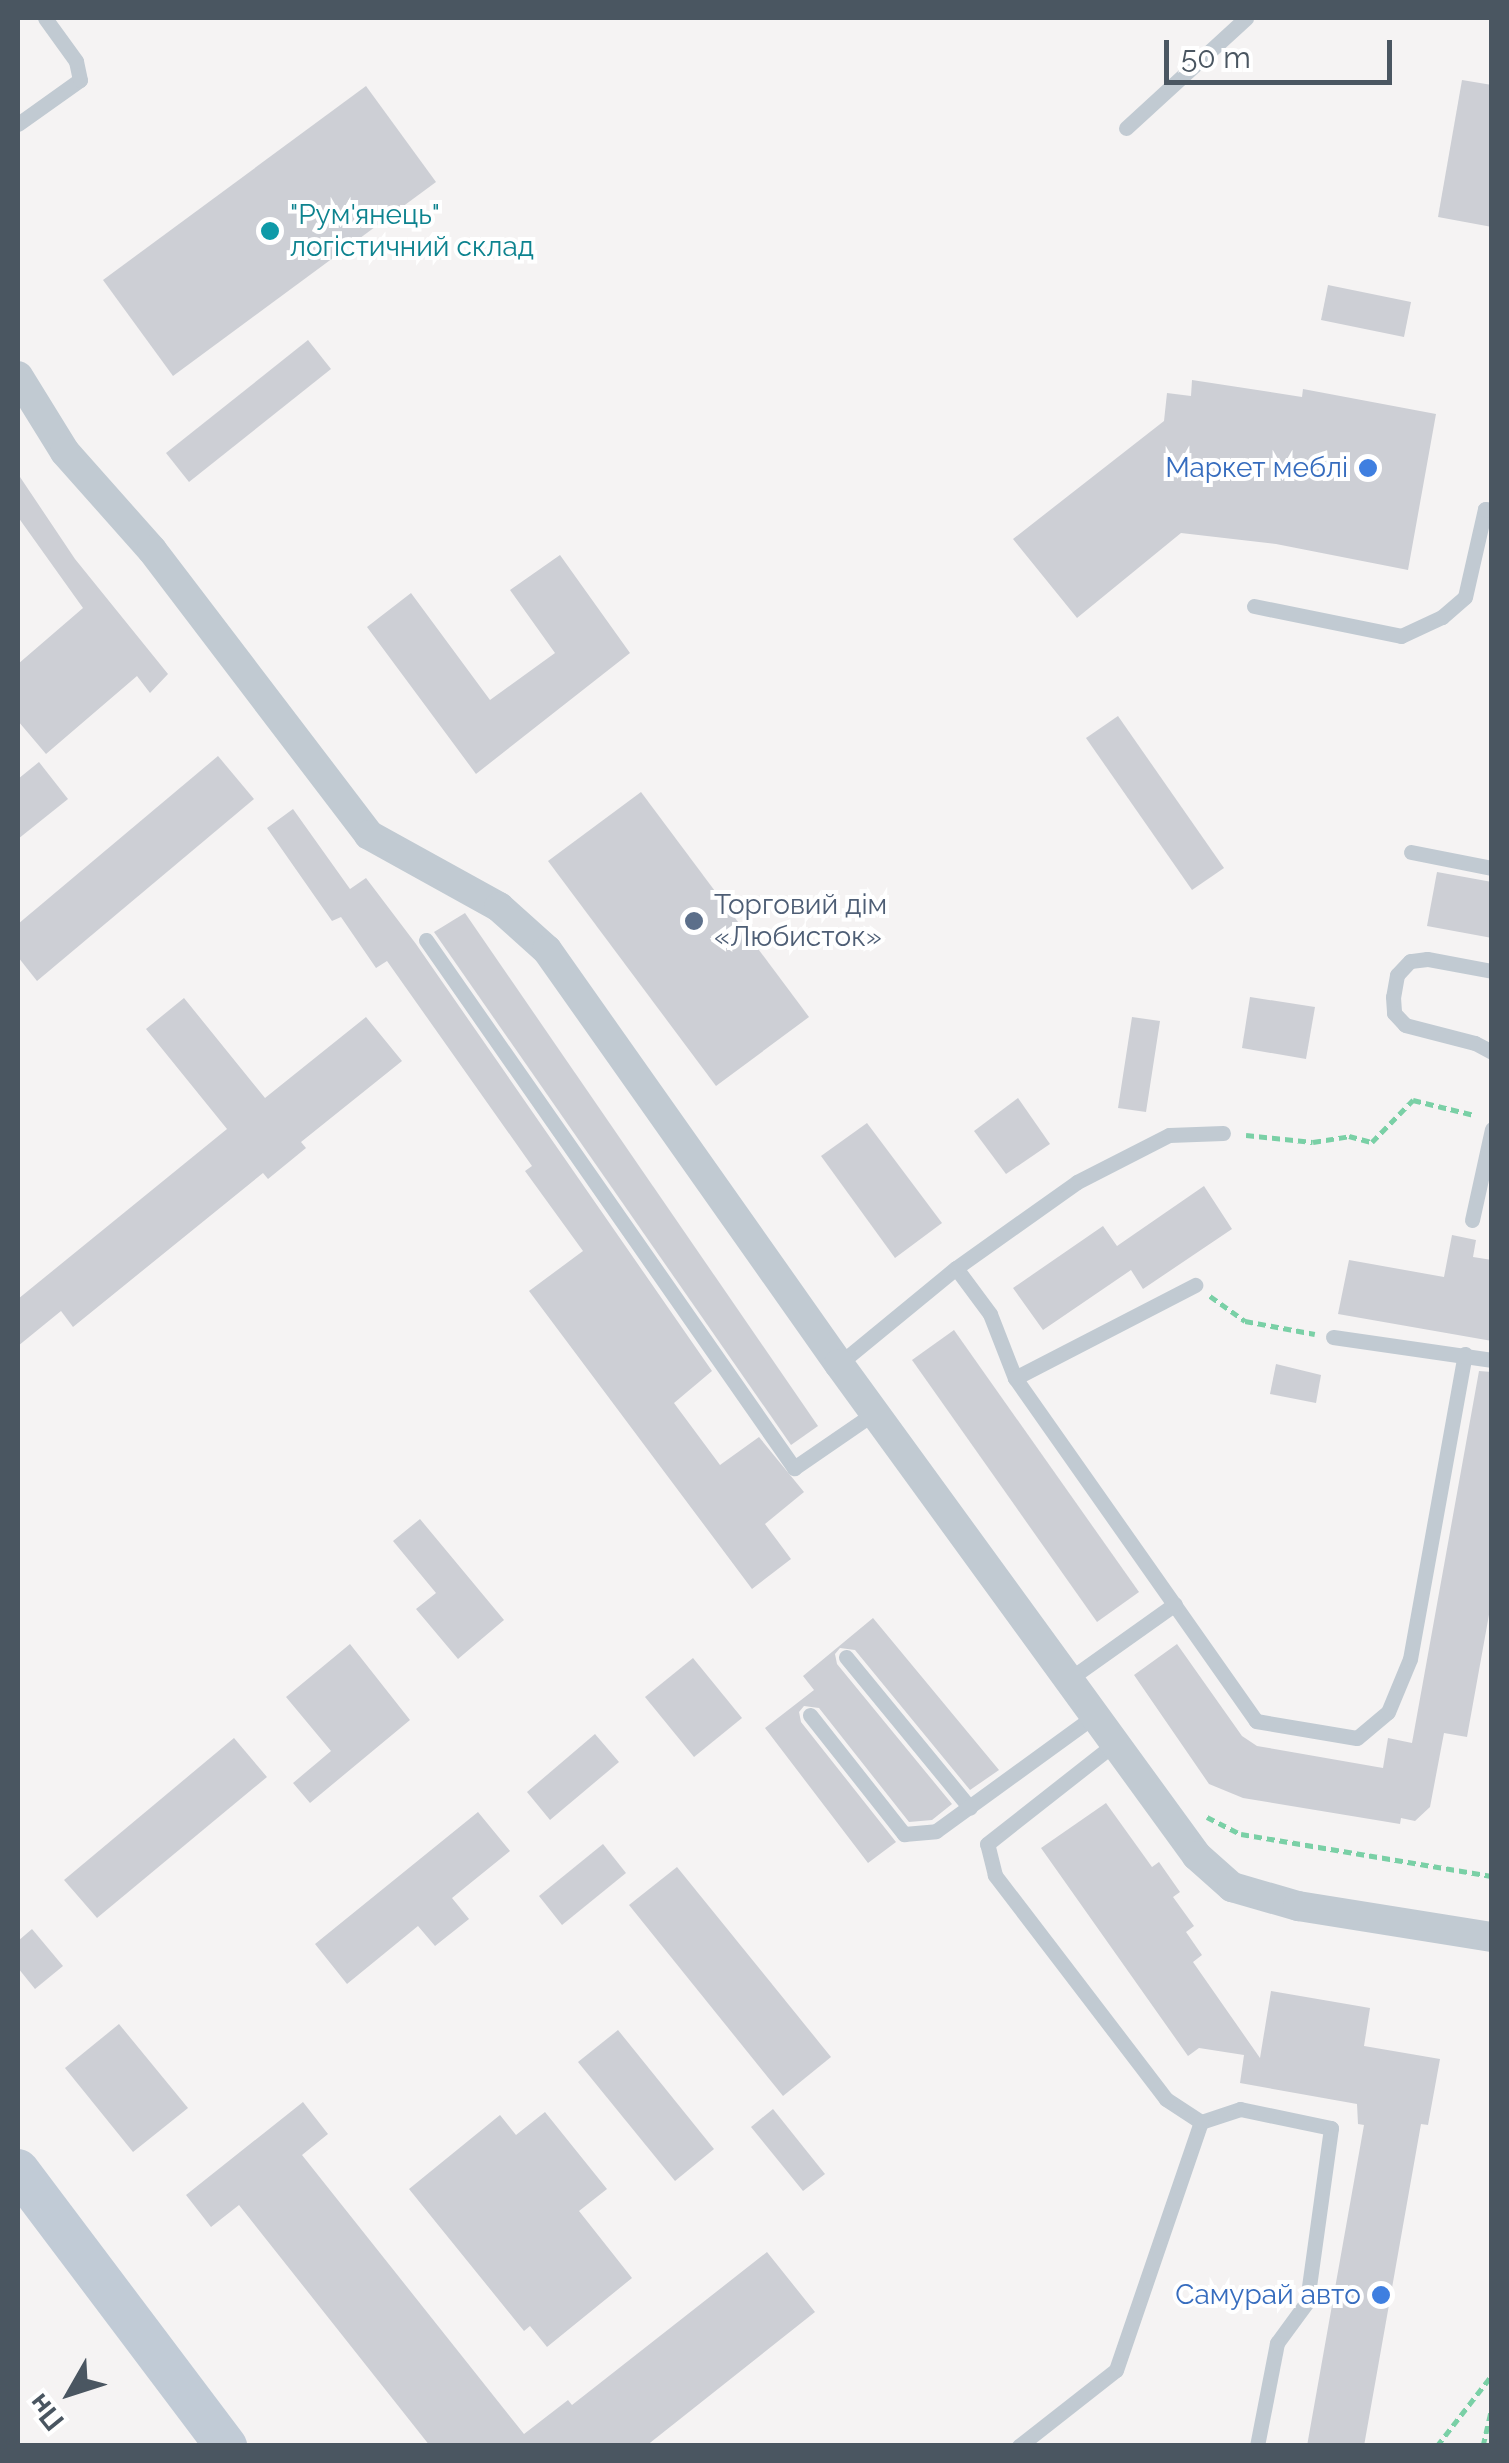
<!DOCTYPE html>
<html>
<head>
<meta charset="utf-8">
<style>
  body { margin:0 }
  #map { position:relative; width:1509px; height:2463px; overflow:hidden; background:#f5f3f3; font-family:Raleway,sans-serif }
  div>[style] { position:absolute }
  .building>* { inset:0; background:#cdcfd5 }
  .path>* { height:5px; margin-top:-2.5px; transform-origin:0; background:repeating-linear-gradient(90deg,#7ad0a6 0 8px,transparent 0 13px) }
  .service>* { height:15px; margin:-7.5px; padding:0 7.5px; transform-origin:7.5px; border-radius:7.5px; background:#c1cad2 }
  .minor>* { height:30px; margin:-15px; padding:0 15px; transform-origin:15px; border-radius:15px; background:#c1cad2 }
  .secondary>* { height:42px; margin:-21px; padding:0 21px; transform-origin:21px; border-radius:21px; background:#c1cbd6 }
  .dots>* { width:28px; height:28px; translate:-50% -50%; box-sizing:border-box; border:5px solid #fff; border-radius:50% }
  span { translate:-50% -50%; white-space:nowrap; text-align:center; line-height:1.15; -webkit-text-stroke:8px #fff; paint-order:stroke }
  .culture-label { font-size:28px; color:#0d838f }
  .left { translate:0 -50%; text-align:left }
  .shop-label { font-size:28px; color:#366cbe }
  .right { translate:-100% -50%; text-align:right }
  .service-label { font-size:28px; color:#4e5e75 }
  .frame { position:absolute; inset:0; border:20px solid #4a5661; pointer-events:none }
  .north { position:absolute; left:20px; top:2343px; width:100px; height:100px; -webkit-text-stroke:8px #fff; paint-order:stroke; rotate:231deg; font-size:28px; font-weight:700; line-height:40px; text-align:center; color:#4a5661 }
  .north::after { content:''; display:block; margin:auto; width:35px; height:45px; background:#4a5661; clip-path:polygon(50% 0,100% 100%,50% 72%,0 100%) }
  .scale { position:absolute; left:1164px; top:40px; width:228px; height:45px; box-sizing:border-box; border:5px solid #4a5661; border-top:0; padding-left:12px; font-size:30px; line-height:35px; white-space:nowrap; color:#4a5661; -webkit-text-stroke:8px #fff; paint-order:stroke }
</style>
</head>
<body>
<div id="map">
  <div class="building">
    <div style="clip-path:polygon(1462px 80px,1492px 85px,1492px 227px,1438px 217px)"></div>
    <div style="clip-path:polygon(366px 86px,436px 182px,173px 376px,103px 280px)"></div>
    <div style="clip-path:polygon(1328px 285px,1411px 302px,1404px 337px,1321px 320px)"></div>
    <div style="clip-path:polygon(308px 340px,331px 369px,189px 482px,166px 453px)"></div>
    <div style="clip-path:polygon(1192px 380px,1302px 397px,1303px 389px,1436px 414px,1408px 570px,1276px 544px,1181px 533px,1077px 618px,1013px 539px,1164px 421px,1167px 393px,1191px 396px)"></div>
    <div style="clip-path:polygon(18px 474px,75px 559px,168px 674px,150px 693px,137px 676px,46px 754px,18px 721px,18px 664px,83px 608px,18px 517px)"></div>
    <div style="clip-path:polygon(560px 555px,630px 653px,476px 774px,367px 627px,411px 593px,490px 700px,555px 653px,510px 590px)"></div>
    <div style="clip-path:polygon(1118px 716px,1224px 868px,1192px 890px,1086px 738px)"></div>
    <div style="clip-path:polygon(218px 756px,254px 799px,37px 981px,18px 957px,18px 924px)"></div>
    <div style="clip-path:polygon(39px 762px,68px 799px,18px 839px,18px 779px)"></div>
    <div style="clip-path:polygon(641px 792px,809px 1017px,716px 1086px,548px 861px)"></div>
    <div style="clip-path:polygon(293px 809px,350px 889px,366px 878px,416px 944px,712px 1371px,674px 1403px,720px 1465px,759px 1437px,804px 1492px,765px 1524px,791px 1559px,752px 1589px,529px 1291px,583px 1251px,525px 1171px,532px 1166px,387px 961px,376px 968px,341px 917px,332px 921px,267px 828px)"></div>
    <div style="clip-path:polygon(1437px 872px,1492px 882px,1492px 938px,1427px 926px)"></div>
    <div style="clip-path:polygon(465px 913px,818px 1426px,791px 1445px,434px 932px)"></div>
    <div style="clip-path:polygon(1250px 997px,1315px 1007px,1306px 1059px,1242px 1048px)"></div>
    <div style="clip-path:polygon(184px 998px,265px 1098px,366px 1017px,402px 1061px,301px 1142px,306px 1148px,268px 1179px,263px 1173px,73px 1327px,61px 1311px,18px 1346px,18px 1299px,227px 1129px,146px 1029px)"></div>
    <div style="clip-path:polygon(1132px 1017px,1160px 1021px,1146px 1112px,1118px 1108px)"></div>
    <div style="clip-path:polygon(1018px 1098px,1050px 1144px,1006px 1174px,974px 1131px)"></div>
    <div style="clip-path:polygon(867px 1123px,942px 1223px,895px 1258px,821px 1156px)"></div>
    <div style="clip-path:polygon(1204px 1186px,1232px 1229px,1143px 1289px,1131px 1270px,1043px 1330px,1013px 1288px,1103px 1226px,1117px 1246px)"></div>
    <div style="clip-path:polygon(1452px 1235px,1476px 1240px,1473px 1257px,1492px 1260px,1492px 1341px,1338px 1314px,1349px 1260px,1444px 1277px)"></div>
    <div style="clip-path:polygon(954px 1330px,1139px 1592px,1097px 1622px,912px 1360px)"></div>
    <div style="clip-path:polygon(1276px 1364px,1321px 1375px,1316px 1403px,1270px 1394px)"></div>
    <div style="clip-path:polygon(1479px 1371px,1492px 1372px,1492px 1598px,1467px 1737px,1444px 1733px,1430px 1807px,1415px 1821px,1401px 1818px,1400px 1824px,1243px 1798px,1209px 1784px,1134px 1675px,1177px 1644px,1242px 1736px,1257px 1746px,1383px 1768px,1388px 1738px,1412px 1743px)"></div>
    <div style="clip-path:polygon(420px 1519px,504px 1620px,458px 1659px,416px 1609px,436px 1593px,393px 1541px)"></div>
    <div style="clip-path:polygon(873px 1618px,999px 1770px,970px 1790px,855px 1650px,840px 1648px,835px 1654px,837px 1664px,952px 1804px,932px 1820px,909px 1822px,819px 1708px,804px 1706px,799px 1712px,801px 1722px,896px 1842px,868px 1863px,765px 1728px,814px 1690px,803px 1676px)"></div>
    <div style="clip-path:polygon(350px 1644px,410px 1720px,310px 1803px,293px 1783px,331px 1751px,286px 1697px)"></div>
    <div style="clip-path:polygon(693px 1658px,742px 1718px,694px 1757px,645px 1697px)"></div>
    <div style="clip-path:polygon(595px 1734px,619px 1762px,550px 1820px,527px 1792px)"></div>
    <div style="clip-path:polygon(234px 1738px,267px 1777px,97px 1918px,64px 1880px)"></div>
    <div style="clip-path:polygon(1106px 1803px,1152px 1867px,1159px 1862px,1180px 1892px,1173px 1897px,1194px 1926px,1186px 1932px,1202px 1955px,1193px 1962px,1260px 2058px,1271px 1991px,1370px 2008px,1364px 2046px,1440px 2059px,1428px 2125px,1421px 2124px,1364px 2446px,1307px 2446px,1364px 2125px,1358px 2124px,1357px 2104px,1240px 2083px,1244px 2055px,1199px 2048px,1188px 2056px,1041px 1848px)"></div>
    <div style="clip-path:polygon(478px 1812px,510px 1851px,452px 1898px,469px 1919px,435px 1946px,418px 1926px,347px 1984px,315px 1944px)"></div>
    <div style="clip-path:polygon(603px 1844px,626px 1873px,562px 1925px,539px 1896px)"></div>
    <div style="clip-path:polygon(677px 1867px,831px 2057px,783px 2096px,629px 1905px)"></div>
    <div style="clip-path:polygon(32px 1929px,63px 1966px,35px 1989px,18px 1968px,18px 1941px)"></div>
    <div style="clip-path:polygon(119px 2024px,188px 2108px,133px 2152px,65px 2068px)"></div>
    <div style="clip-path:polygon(618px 2030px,714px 2149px,675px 2181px,578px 2062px)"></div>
    <div style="clip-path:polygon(303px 2102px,328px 2134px,302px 2155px,524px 2434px,568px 2400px,572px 2405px,767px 2252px,815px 2312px,646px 2446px,430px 2446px,239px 2205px,211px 2227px,186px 2195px)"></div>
    <div style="clip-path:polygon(773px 2109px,825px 2174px,803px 2191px,751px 2127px)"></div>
    <div style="clip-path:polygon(545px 2112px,607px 2189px,579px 2211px,632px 2278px,547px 2347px,530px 2326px,524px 2331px,409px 2189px,500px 2115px,516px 2135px)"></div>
  </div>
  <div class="path">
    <div style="left:1246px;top:1135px;width:67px;rotate:6deg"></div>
    <div style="left:1313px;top:1142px;width:36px;rotate:-9deg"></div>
    <div style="left:1349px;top:1136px;width:24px;rotate:15deg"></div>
    <div style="left:1372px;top:1142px;width:59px;rotate:-45.7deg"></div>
    <div style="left:1413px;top:1100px;width:63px;rotate:13.8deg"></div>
    <div style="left:1210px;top:1296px;width:43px;rotate:35.5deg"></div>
    <div style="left:1245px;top:1321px;width:71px;rotate:10.5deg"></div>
    <div style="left:1207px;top:1817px;width:38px;rotate:27deg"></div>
    <div style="left:1241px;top:1834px;width:254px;rotate:9.5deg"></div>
    <div style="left:1437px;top:2446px;width:90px;rotate:-52.2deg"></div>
    <div style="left:1483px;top:2446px;width:39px;rotate:-77deg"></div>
  </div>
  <div class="service">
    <div style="left:18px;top:124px;width:76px;rotate:-35.4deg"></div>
    <div style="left:80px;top:80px;width:19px;rotate:-102deg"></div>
    <div style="left:76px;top:61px;width:53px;rotate:-125.8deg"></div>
    <div style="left:1126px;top:128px;width:163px;rotate:-42.5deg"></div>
    <div style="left:1254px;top:606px;width:150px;rotate:11.5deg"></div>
    <div style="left:1401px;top:636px;width:45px;rotate:-24.9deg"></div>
    <div style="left:1442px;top:617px;width:30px;rotate:-41deg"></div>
    <div style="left:1465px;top:597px;width:90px;rotate:-77.2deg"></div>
    <div style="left:1485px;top:509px;width:7px;rotate:8deg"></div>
    <div style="left:1411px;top:852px;width:83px;rotate:11.2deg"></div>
    <div style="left:426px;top:940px;width:644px;rotate:55.12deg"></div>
    <div style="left:794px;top:1468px;width:97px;rotate:-34.5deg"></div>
    <div style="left:1492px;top:971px;width:66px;rotate:-169.5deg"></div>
    <div style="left:1427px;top:959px;width:17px;rotate:173deg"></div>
    <div style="left:1410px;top:961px;width:19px;rotate:133deg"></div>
    <div style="left:1397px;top:975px;width:22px;rotate:100deg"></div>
    <div style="left:1393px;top:997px;width:16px;rotate:86deg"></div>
    <div style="left:1394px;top:1013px;width:16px;rotate:47deg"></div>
    <div style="left:1405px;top:1025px;width:72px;rotate:14.4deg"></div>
    <div style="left:1475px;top:1043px;width:19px;rotate:28deg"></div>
    <div style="left:1472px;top:1220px;width:93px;rotate:-77.6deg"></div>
    <div style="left:956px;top:1268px;width:57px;rotate:53.5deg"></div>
    <div style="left:990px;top:1314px;width:69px;rotate:68.7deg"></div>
    <div style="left:1015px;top:1378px;width:419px;rotate:54.9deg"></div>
    <div style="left:1256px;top:1721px;width:102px;rotate:9.6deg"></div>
    <div style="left:1357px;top:1738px;width:40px;rotate:-40deg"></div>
    <div style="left:1388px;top:1712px;width:57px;rotate:-67.5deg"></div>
    <div style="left:1410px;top:1659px;width:310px;rotate:-79.8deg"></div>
    <div style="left:1333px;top:1337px;width:161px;rotate:8.2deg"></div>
    <div style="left:839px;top:1364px;width:151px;rotate:-39.4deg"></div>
    <div style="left:956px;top:1268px;width:148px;rotate:-35.4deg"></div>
    <div style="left:1077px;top:1182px;width:103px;rotate:-27.1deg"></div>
    <div style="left:1169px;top:1135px;width:54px;rotate:-2.1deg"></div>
    <div style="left:1015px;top:1378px;width:203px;rotate:-27.3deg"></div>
    <div style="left:846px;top:1657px;width:195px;rotate:50.6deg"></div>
    <div style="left:1068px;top:1680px;width:131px;rotate:-35.4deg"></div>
    <div style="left:810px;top:1715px;width:152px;rotate:51.7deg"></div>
    <div style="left:904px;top:1834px;width:32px;rotate:-5deg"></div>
    <div style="left:936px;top:1831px;width:195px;rotate:-36deg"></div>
    <div style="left:1201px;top:2122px;width:41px;rotate:-18.4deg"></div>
    <div style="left:1240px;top:2109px;width:93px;rotate:11.8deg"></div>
    <div style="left:1331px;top:2128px;width:176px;rotate:97.9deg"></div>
    <div style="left:1307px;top:2302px;width:51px;rotate:126.2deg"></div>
    <div style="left:1277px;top:2343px;width:105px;rotate:101deg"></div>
    <div style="left:1019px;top:2446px;width:123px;rotate:-38.1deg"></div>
    <div style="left:1116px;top:2370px;width:262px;rotate:-71.1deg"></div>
    <div style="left:1201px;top:2122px;width:42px;rotate:-146.7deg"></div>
    <div style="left:1166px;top:2099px;width:282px;rotate:-127.4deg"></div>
    <div style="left:995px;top:1875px;width:32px;rotate:-104deg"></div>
    <div style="left:987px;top:1844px;width:162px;rotate:-38.2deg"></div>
  </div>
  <div class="minor">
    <div style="left:18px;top:376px;width:89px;rotate:58.3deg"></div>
    <div style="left:65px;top:452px;width:131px;rotate:48.4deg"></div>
    <div style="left:152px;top:550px;width:358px;rotate:52.7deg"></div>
    <div style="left:369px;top:835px;width:149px;rotate:29deg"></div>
    <div style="left:499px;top:907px;width:64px;rotate:41.9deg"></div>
    <div style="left:547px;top:950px;width:507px;rotate:54.8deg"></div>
    <div style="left:839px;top:1364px;width:608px;rotate:53.96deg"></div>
    <div style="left:1197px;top:1856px;width:47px;rotate:41.5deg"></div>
    <div style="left:1232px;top:1887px;width:69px;rotate:16.1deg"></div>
    <div style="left:1298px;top:1906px;width:196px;rotate:9.1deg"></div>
  </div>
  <div class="secondary">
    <div style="left:18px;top:2170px;width:346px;rotate:53deg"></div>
  </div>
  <div class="dots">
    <div style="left:270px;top:231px;background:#0f9aa8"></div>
    <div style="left:1368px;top:468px;background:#3f7fe0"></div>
    <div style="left:694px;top:921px;background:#5c6f8a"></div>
    <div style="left:1381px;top:2295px;background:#3f7fe0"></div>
  </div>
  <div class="culture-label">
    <span class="left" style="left:290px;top:231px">"Рум'янець"<br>логістичний склад</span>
  </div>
  <div class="shop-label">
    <span class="right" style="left:1348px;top:468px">Маркет меблі</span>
    <span class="right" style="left:1361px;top:2295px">Самурай авто</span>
  </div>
  <div class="service-label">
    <span class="left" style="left:714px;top:921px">Торговий дім<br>«Любисток»</span>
  </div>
  <div class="frame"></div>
  <div class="north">Пн</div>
  <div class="scale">50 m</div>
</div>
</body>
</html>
